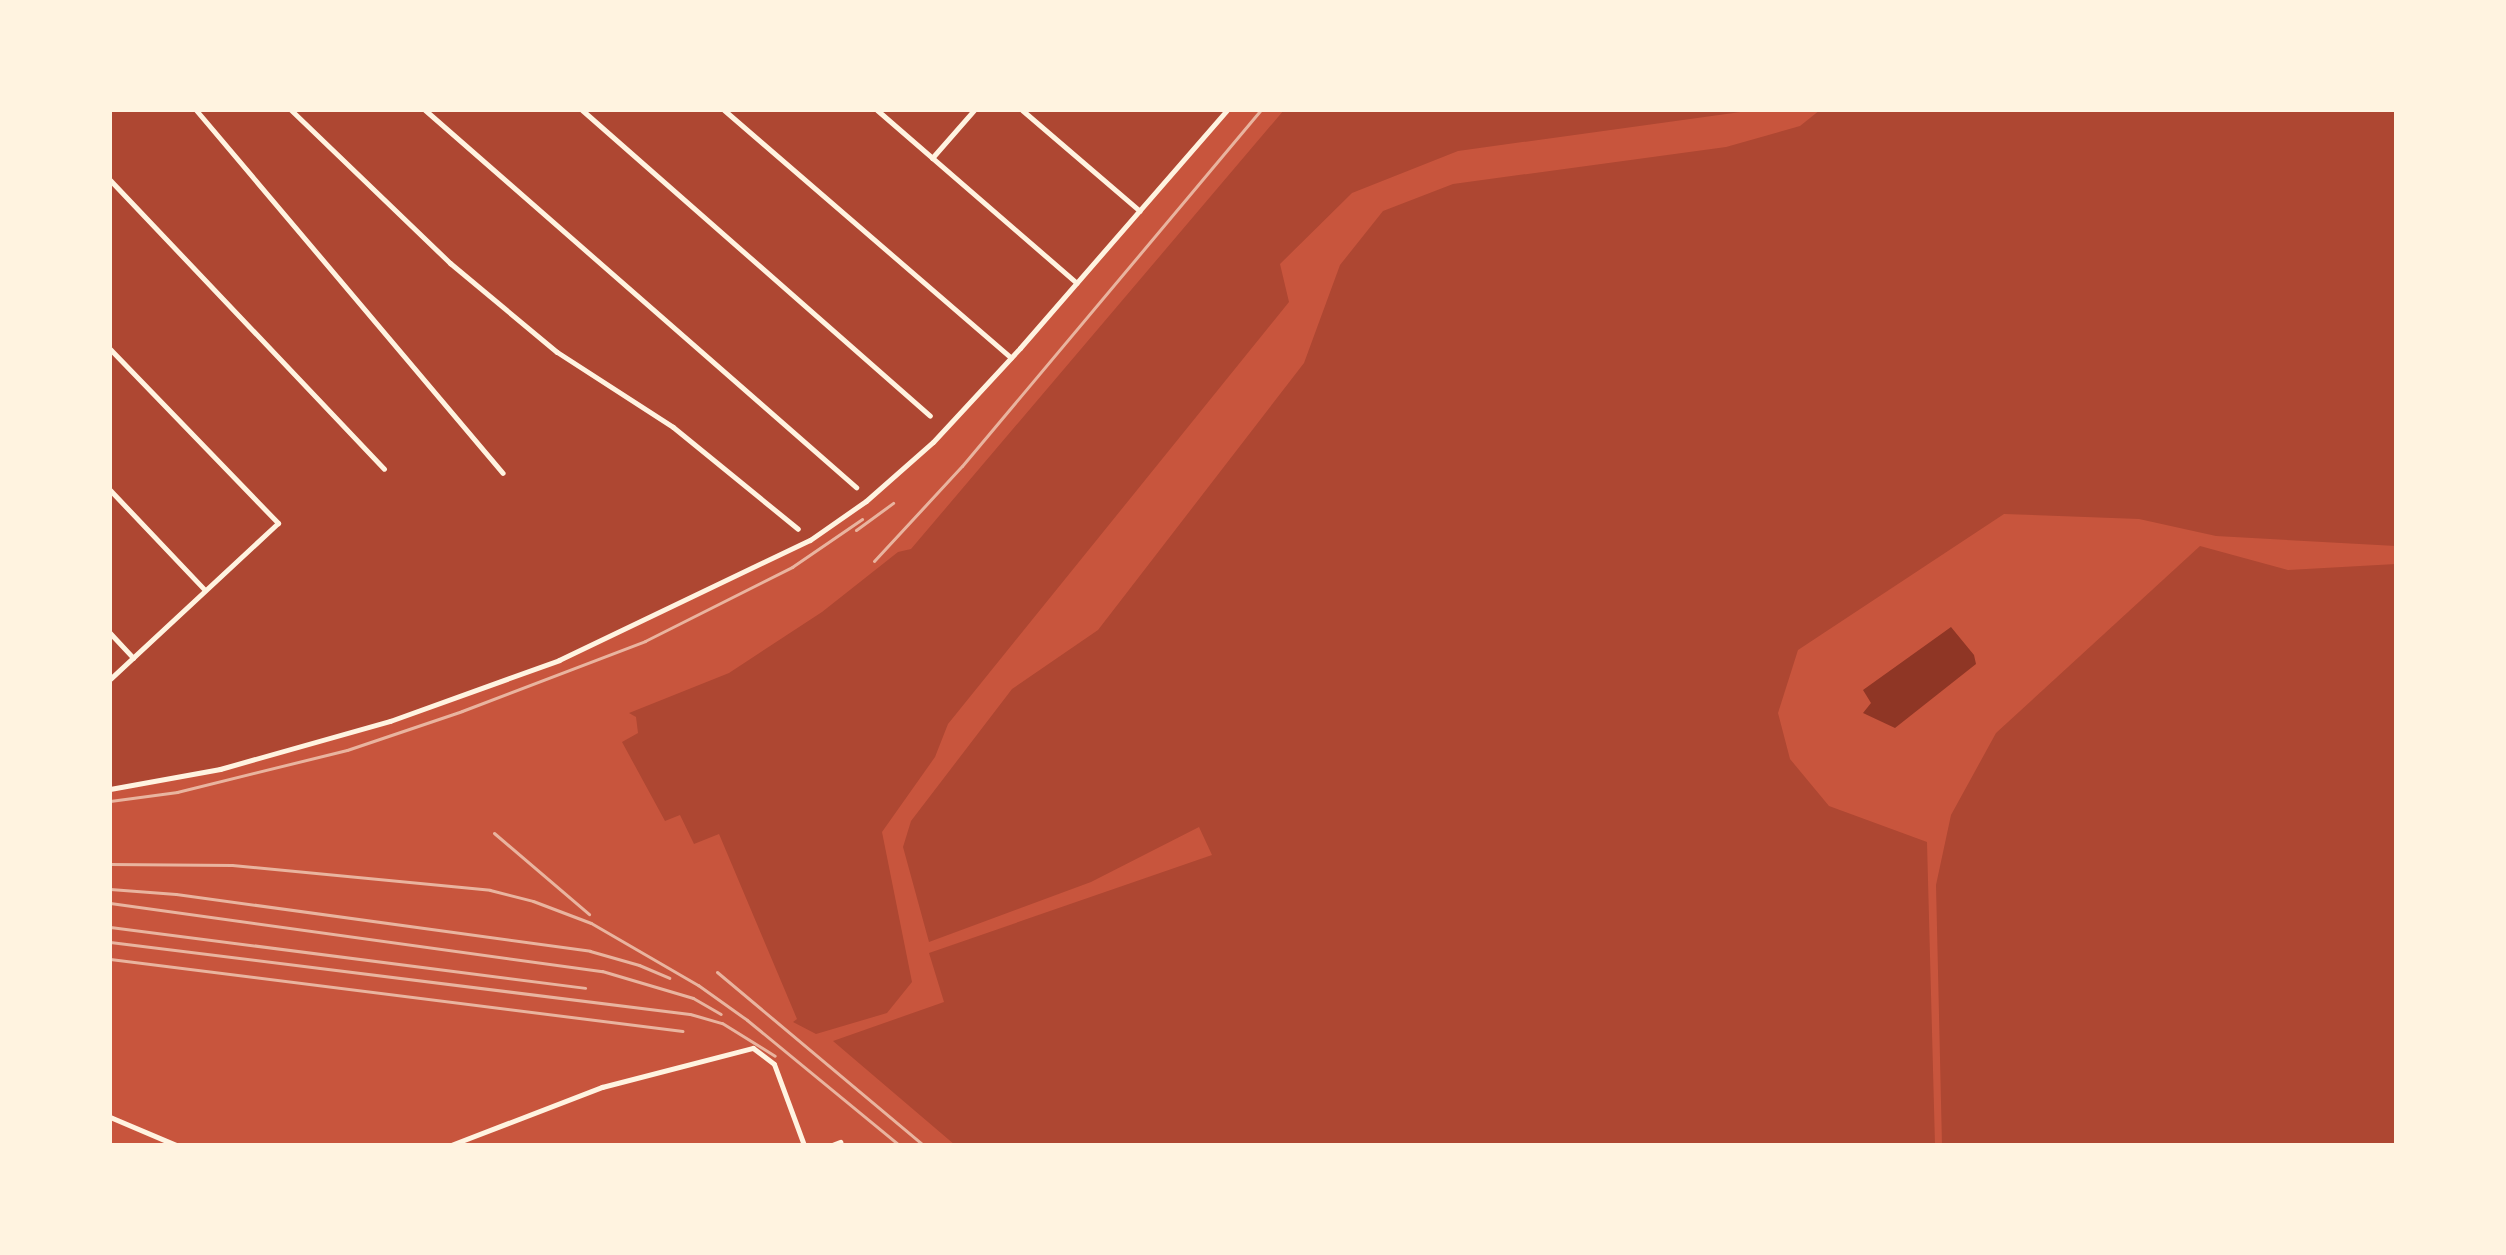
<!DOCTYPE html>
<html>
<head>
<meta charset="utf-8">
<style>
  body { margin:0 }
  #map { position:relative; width:2506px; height:1255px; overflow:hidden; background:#c8553d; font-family:"DM Sans",sans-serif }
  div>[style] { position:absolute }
  .green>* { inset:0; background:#ae4732 }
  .water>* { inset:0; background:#8f3625 }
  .minor>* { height:5px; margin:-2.5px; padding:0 2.5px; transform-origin:2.5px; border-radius:2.5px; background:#fff3e0 }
  .rail>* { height:3px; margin:-1.5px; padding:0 1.5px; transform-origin:1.5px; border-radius:1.5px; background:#e9b49f }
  span { translate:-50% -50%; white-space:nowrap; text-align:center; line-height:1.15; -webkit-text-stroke:8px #fff3e0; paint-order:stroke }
  .frame { position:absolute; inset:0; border:112px solid #fff3e0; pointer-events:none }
</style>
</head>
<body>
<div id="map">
  <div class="green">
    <div style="clip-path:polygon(110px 110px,1227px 110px,1020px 348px,933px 442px,866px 501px,810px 540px,559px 660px,390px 721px,220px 769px,110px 789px)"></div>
    <div style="clip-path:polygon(1284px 110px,1755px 110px,1458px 151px,1352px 193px,1280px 264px,1289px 302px,948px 724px,935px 757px,882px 832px,912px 982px,887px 1013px,816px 1034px,793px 1022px,797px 1019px,719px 834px,694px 844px,680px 815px,665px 821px,622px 742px,638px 733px,636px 717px,629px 713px,729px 673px,822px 612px,898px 552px,911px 549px)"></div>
    <div style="clip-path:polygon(1820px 110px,2396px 110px,2396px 546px,2216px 536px,2139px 519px,2004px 514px,1798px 650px,1778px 713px,1790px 759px,1829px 806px,1927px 842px,1935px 1145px,955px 1145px,833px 1041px,944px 1002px,929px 953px,1212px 855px,1199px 827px,1091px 882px,929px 942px,903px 847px,911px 821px,1012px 689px,1098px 630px,1304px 363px,1340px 265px,1383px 211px,1453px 184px,1726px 147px,1800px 126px)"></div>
    <div style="clip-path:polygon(2200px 546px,2288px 570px,2396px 564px,2396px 1145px,1942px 1145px,1936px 885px,1951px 815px,1996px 733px)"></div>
  </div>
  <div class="water">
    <div style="clip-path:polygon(1951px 627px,1974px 655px,1976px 664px,1895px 728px,1863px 713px,1871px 703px,1863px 690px)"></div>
  </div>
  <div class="minor">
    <div style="left:196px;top:110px;width:475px;rotate:49.8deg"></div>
    <div style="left:291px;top:110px;width:221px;rotate:43.9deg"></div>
    <div style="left:450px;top:263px;width:139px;rotate:39.8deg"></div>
    <div style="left:557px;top:352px;width:138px;rotate:32.9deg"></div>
    <div style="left:673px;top:427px;width:161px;rotate:39.2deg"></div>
    <div style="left:425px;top:110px;width:573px;rotate:41.18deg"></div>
    <div style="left:582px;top:110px;width:463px;rotate:41.3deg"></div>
    <div style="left:724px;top:110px;width:379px;rotate:40.8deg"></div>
    <div style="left:877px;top:110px;width:264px;rotate:40.9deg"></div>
    <div style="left:1022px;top:110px;width:155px;rotate:40.6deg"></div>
    <div style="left:932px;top:158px;width:64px;rotate:-48.8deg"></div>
    <div style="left:110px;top:180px;width:398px;rotate:46.5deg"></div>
    <div style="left:110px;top:349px;width:242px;rotate:46deg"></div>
    <div style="left:278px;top:523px;width:229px;rotate:137.1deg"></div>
    <div style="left:110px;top:490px;width:138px;rotate:46.5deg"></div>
    <div style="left:110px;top:633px;width:34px;rotate:47deg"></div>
    <div style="left:110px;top:789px;width:112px;rotate:-10.3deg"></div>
    <div style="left:220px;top:769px;width:177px;rotate:-15.8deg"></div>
    <div style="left:390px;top:721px;width:180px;rotate:-19.8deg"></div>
    <div style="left:559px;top:660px;width:278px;rotate:-25.6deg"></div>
    <div style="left:810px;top:540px;width:68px;rotate:-34.9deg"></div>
    <div style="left:866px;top:501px;width:89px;rotate:-41.4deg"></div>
    <div style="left:933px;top:442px;width:128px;rotate:-47.2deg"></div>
    <div style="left:1020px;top:348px;width:315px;rotate:-49deg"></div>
    <div style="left:110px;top:1117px;width:72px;rotate:23deg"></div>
    <div style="left:451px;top:1145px;width:162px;rotate:-21deg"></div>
    <div style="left:602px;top:1087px;width:156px;rotate:-14.5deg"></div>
    <div style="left:753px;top:1048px;width:26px;rotate:37deg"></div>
    <div style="left:774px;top:1064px;width:86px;rotate:69.7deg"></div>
    <div style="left:832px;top:1145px;width:9px;rotate:-21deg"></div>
  </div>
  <div class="rail">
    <div style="left:856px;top:530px;width:46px;rotate:-36.1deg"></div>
    <div style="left:874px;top:561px;width:129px;rotate:-47.2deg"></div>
    <div style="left:962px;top:466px;width:465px;rotate:-50deg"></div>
    <div style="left:110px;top:801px;width:68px;rotate:-7.7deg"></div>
    <div style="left:177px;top:792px;width:175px;rotate:-13.9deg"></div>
    <div style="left:347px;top:750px;width:121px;rotate:-18.7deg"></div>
    <div style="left:462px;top:711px;width:196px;rotate:-20.9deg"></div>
    <div style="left:645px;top:641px;width:165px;rotate:-26.7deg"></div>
    <div style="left:792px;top:567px;width:85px;rotate:-34.4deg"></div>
    <div style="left:494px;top:833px;width:125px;rotate:40.5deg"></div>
    <div style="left:110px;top:864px;width:122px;rotate:0.5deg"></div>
    <div style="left:232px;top:865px;width:259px;rotate:5.5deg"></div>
    <div style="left:490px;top:890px;width:44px;rotate:14.3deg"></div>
    <div style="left:533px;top:901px;width:62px;rotate:20.8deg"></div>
    <div style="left:591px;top:923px;width:124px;rotate:30.1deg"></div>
    <div style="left:698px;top:985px;width:60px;rotate:35.5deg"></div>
    <div style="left:747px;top:1020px;width:197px;rotate:39.4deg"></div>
    <div style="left:110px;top:889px;width:66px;rotate:4.3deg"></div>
    <div style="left:176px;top:894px;width:418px;rotate:7.8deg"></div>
    <div style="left:590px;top:951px;width:51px;rotate:15.9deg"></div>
    <div style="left:639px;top:965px;width:33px;rotate:23deg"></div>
    <div style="left:110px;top:903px;width:497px;rotate:7.9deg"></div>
    <div style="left:602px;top:971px;width:95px;rotate:16.5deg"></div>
    <div style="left:693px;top:998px;width:32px;rotate:30deg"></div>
    <div style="left:110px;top:927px;width:479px;rotate:7.3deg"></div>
    <div style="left:110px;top:942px;width:584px;rotate:7.08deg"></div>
    <div style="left:690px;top:1014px;width:33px;rotate:16deg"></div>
    <div style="left:722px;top:1023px;width:62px;rotate:31.9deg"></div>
    <div style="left:110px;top:959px;width:577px;rotate:7.17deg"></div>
    <div style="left:717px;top:972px;width:269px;rotate:40deg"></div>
  </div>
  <div class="frame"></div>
</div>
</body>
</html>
